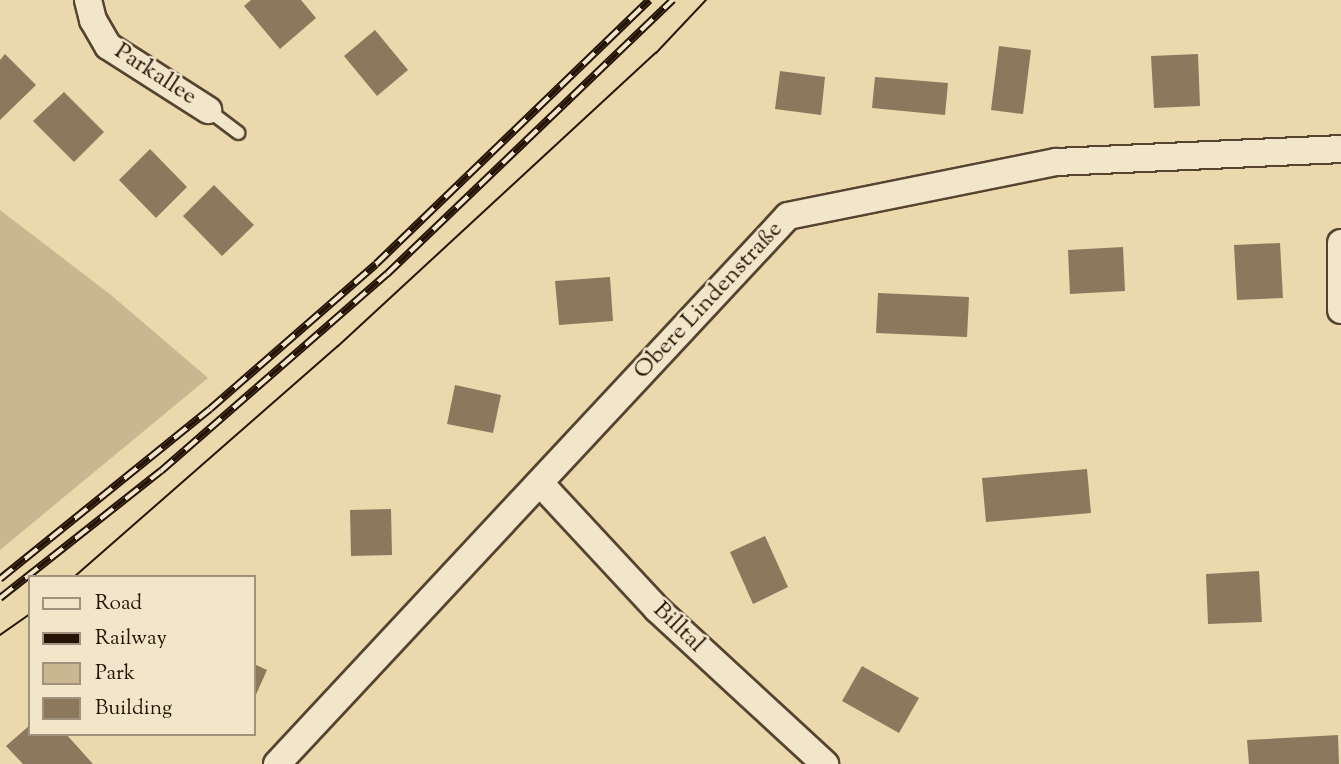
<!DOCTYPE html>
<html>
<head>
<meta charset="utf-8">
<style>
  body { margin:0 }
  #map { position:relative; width:1341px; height:764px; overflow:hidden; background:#ebd8ad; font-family:"Sorts Mill Goudy",serif }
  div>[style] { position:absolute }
  .green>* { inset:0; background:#c9b791 }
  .building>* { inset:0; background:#8c795d }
  .roads { filter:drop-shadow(2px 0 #564430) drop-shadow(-2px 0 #564430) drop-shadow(0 2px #564430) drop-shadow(0 -2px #564430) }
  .lane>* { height:12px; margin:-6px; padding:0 6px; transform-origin:6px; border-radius:6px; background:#f2e6ca }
  .street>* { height:26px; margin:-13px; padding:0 13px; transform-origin:13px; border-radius:13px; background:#f2e6ca }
  .tram>* { height:2px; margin:-1px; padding:0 1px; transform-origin:1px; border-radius:1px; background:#251306 }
  .rail>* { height:8px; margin-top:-4px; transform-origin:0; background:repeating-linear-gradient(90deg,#f2e6ca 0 16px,#251306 0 32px); box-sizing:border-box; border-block:2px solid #251306 }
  span { translate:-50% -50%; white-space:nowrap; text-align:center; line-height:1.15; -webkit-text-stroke:5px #f2e6ca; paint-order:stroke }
  .street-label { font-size:24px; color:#251306 }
  .legend { position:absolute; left:28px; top:575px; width:228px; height:161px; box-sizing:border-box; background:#f2e6ca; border:2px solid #a0927c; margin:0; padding:9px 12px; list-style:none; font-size:21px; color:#251306 }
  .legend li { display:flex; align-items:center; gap:14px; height:35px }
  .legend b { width:35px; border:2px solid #a0927c }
</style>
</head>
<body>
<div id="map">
  <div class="green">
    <div style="clip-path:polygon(0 210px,111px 295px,208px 378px,0 550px)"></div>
  </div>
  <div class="building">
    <div style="clip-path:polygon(251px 0,301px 0,316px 18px,280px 49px,244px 6px)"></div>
    <div style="clip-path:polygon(375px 30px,408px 70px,377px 96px,344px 56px)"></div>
    <div style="clip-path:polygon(999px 46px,1031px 50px,1023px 114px,991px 110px)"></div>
    <div style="clip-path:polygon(5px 54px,36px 85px,0 120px,0 60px)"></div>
    <div style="clip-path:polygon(1198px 54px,1200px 106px,1154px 108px,1151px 56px)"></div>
    <div style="clip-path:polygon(780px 71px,825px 77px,821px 115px,775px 109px)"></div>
    <div style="clip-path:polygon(875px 77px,948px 83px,945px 115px,872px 108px)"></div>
    <div style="clip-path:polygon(64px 92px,104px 132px,74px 162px,33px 121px)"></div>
    <div style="clip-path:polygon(150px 149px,187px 187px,156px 218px,119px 180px)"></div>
    <div style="clip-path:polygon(214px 185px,254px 225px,222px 256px,183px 216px)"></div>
    <div style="clip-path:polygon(1280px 243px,1283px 298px,1237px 300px,1234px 245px)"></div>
    <div style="clip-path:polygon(1123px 247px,1125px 291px,1070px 294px,1068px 250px)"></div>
    <div style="clip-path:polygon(610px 277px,613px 321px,559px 325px,555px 281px)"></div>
    <div style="clip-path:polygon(878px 293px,969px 297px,967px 337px,876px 333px)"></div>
    <div style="clip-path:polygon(455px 385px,501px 395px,493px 433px,447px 424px)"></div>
    <div style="clip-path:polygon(1087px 469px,1091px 513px,986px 522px,982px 478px)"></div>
    <div style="clip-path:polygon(391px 509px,392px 555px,351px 556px,350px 510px)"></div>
    <div style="clip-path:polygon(765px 536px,788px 587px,753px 604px,730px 552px)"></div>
    <div style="clip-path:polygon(1259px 571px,1262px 622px,1208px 624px,1206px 574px)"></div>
    <div style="clip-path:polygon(254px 664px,267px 670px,254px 699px)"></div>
    <div style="clip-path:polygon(862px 666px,919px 698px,899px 733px,842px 701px)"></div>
    <div style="clip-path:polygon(30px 725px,30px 734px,66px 734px,93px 764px,23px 764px,6px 746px)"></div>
    <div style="clip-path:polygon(1338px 735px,1339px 764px,1249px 764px,1247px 740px)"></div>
  </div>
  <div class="roads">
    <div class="lane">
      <div style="left:208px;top:110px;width:38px;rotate:37deg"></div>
    </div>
    <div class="street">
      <div style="left:88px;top:0;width:21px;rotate:76deg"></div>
      <div style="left:93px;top:20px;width:30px;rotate:60deg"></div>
      <div style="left:108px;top:46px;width:119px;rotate:32.6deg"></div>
      <div style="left:1341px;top:243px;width:67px;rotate:90deg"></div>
      <div style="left:540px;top:483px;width:172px;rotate:47.1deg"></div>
      <div style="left:657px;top:609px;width:229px;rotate:42.7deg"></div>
      <div style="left:277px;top:764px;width:749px;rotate:-47deg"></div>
      <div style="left:788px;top:216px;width:273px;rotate:-11.4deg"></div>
      <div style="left:1056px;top:162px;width:285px;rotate:-2.6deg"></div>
    </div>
  </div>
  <div class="tram">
    <div style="left:74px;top:577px;width:351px;rotate:-41.2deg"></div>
    <div style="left:338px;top:346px;width:432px;rotate:-42.7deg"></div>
    <div style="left:656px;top:53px;width:73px;rotate:-46.7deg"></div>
    <div style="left:0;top:635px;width:37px;rotate:-35deg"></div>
  </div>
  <div class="rail">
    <div style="left:0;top:579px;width:270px;rotate:-39deg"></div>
    <div style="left:210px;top:409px;width:220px;rotate:-41.1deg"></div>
    <div style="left:376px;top:264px;width:380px;rotate:-44deg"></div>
    <div style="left:0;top:598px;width:205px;rotate:-38.3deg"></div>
    <div style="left:161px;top:471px;width:300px;rotate:-41.1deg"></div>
    <div style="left:387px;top:274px;width:396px;rotate:-43.8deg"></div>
  </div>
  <div class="street-label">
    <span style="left:155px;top:75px;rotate:33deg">Parkallee</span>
    <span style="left:709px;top:301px;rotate:-47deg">Obere Lindenstraße</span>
    <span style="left:678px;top:628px;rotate:44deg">Billtal</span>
  </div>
  <ul class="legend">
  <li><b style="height:9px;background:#f2e6ca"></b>Road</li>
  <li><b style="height:9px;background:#251306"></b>Railway</li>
  <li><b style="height:19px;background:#c9b791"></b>Park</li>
  <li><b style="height:19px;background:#8c795d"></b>Building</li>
  </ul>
</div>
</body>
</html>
